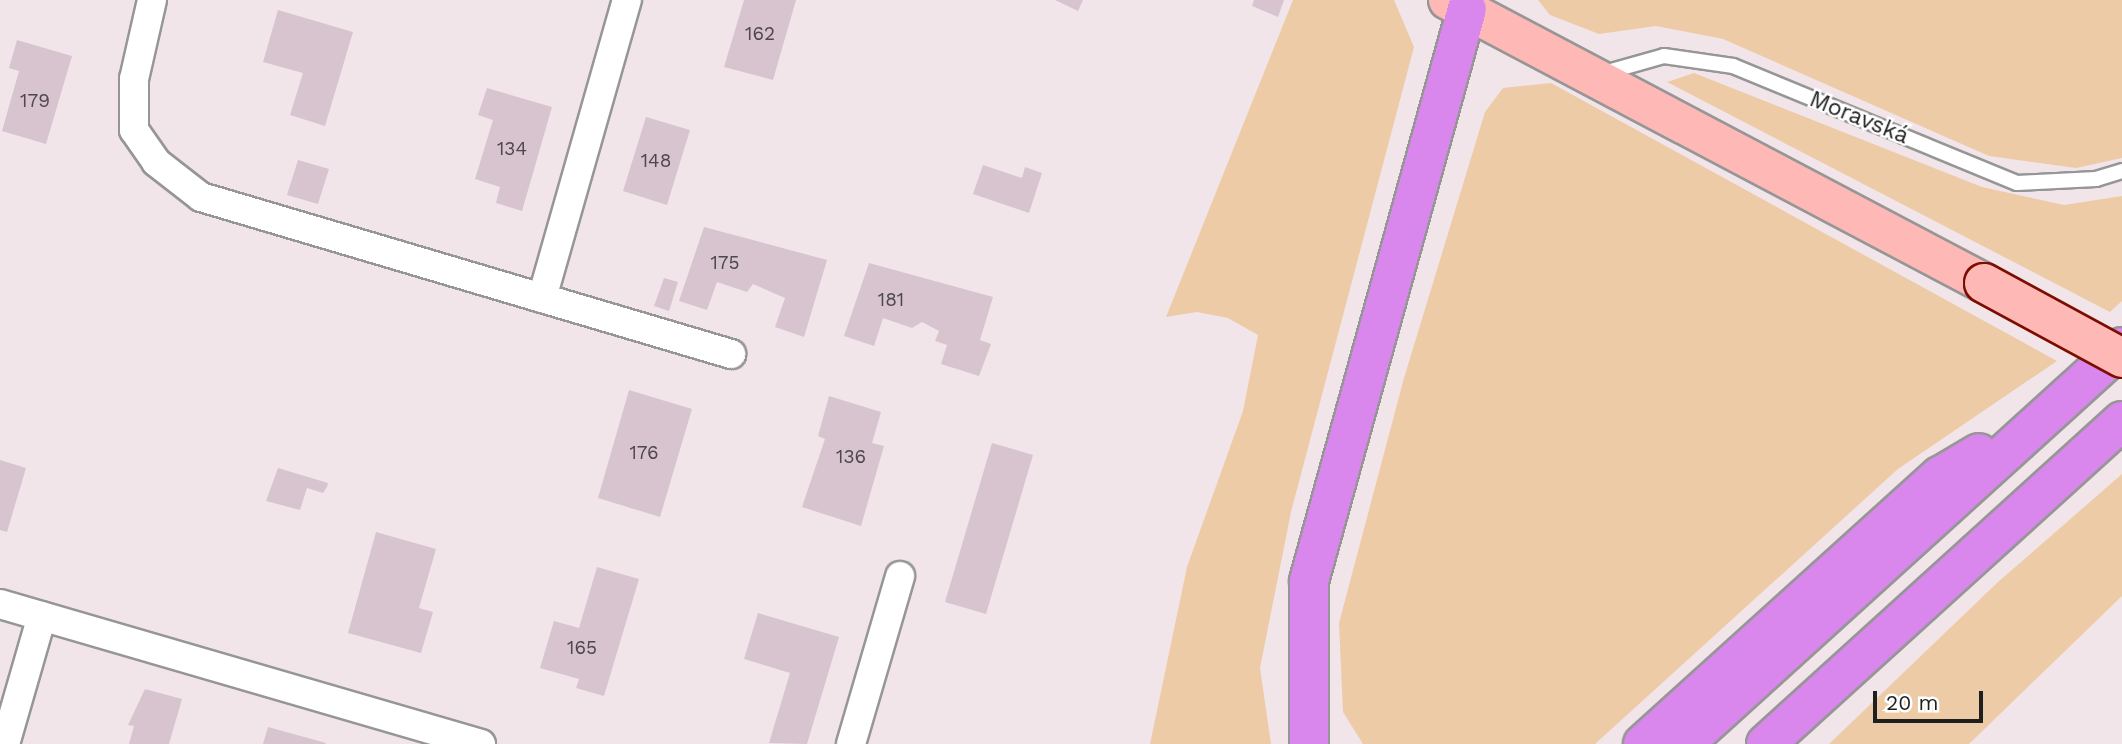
<!DOCTYPE html>
<html>
<head>
<meta charset="utf-8">
<style>
  body { margin:0 }
  #map { position:relative; width:2122px; height:744px; overflow:hidden; background:#f1e5e9; font-family:"Work Sans",sans-serif }
  div>[style] { position:absolute }
  .grass>* { inset:0; background:#eecba7 }
  .building>* { inset:0; background:#d8c4cf }
  .roads { filter:drop-shadow(2px 0 #969696) drop-shadow(-2px 0 #969696) drop-shadow(0 2px #969696) drop-shadow(0 -2px #969696) }
  .lane>* { height:14px; margin:-7px; padding:0 7px; transform-origin:7px; border-radius:7px; background:#fff }
  .street>* { height:28px; margin:-14px; padding:0 14px; transform-origin:14px; border-radius:14px; background:#fff }
  .secondary>* { height:38px; margin:-19px; padding:0 19px; transform-origin:19px; border-radius:19px; background:#feb8b5 }
  .highway>* { height:38px; margin:-19px; padding:0 19px; transform-origin:19px; border-radius:19px; background:#d987ed }
  .bridges { filter:drop-shadow(2px 0 #7c0d00) drop-shadow(-2px 0 #7c0d00) drop-shadow(0 2px #7c0d00) drop-shadow(0 -2px #7c0d00) }
  .secondary-bridge>* { height:38px; margin:-19px; padding:0 19px; transform-origin:19px; border-radius:19px; background:#feb8b5 }
  span { translate:-50% -50%; white-space:nowrap; text-align:center; line-height:1.15; -webkit-text-stroke:5px #fff; paint-order:stroke }
  .number-label { font-size:19px; color:#4d484b }
  .number-label span { -webkit-text-stroke-width:0 }
  .street-label { font-size:23px; color:#1f1f1f }
  .scale { position:absolute; left:1873px; top:691px; width:110px; height:32px; box-sizing:border-box; border:4px solid #1f1f1f; border-top:0; padding-left:9px; font-size:21px; line-height:24px; white-space:nowrap; color:#1f1f1f; -webkit-text-stroke:5px #fff; paint-order:stroke }
</style>
</head>
<body>
<div id="map">
  <div class="grass">
    <div style="clip-path:polygon(1293px 0,1394px 0,1414px 47px,1291px 512px,1260px 668px,1271px 744px,1150px 744px,1187px 567px,1243px 411px,1258px 335px,1228px 318px,1197px 312px,1166px 317px)"></div>
    <div style="clip-path:polygon(1538px 0,2122px 0,2122px 158px,2076px 168px,1989px 156px,1723px 39px,1656px 26px,1599px 34px,1550px 15px)"></div>
    <div style="clip-path:polygon(1694px 73px,1982px 187px,2064px 205px,2122px 196px,2122px 301px,2110px 312px,1667px 82px)"></div>
    <div style="clip-path:polygon(1551px 83px,2057px 361px,1898px 469px,1595px 744px,1363px 744px,1343px 712px,1339px 623px,1404px 378px,1485px 112px,1503px 88px)"></div>
    <div style="clip-path:polygon(2122px 474px,2122px 596px,1969px 744px,1829px 744px,1998px 582px)"></div>
  </div>
  <div class="building">
    <div style="clip-path:polygon(744px 0,796px 0,773px 80px,724px 67px)"></div>
    <div style="clip-path:polygon(1055px 0,1083px 0,1078px 11px)"></div>
    <div style="clip-path:polygon(1254px 0,1284px 0,1278px 17px,1252px 6px)"></div>
    <div style="clip-path:polygon(278px 10px,353px 32px,325px 126px,290px 115px,303px 73px,263px 62px)"></div>
    <div style="clip-path:polygon(17px 40px,72px 56px,46px 144px,2px 131px,19px 71px,9px 68px)"></div>
    <div style="clip-path:polygon(487px 88px,552px 107px,522px 211px,496px 203px,500px 187px,475px 179px,493px 120px,478px 115px)"></div>
    <div style="clip-path:polygon(646px 117px,690px 130px,667px 205px,623px 191px)"></div>
    <div style="clip-path:polygon(298px 160px,329px 169px,318px 204px,287px 195px)"></div>
    <div style="clip-path:polygon(983px 165px,1022px 178px,1025px 167px,1042px 173px,1029px 213px,973px 194px)"></div>
    <div style="clip-path:polygon(704px 227px,827px 260px,804px 337px,775px 327px,785px 298px,753px 284px,747px 292px,717px 282px,707px 310px,679px 301px)"></div>
    <div style="clip-path:polygon(869px 263px,993px 297px,980px 340px,991px 344px,979px 376px,941px 364px,947px 345px,935px 341px,939px 331px,922px 322px,912px 328px,883px 318px,874px 346px,844px 336px)"></div>
    <div style="clip-path:polygon(664px 278px,678px 282px,669px 311px,654px 306px)"></div>
    <div style="clip-path:polygon(629px 390px,692px 409px,660px 517px,598px 498px)"></div>
    <div style="clip-path:polygon(829px 396px,881px 412px,872px 443px,884px 446px,861px 526px,802px 507px,825px 439px,818px 436px)"></div>
    <div style="clip-path:polygon(992px 443px,1033px 455px,986px 614px,945px 602px)"></div>
    <div style="clip-path:polygon(0 460px,26px 468px,7px 532px,0 530px)"></div>
    <div style="clip-path:polygon(278px 468px,328px 483px,327px 487px,323px 493px,307px 488px,300px 510px,266px 501px)"></div>
    <div style="clip-path:polygon(376px 532px,436px 549px,419px 608px,433px 612px,421px 653px,348px 633px)"></div>
    <div style="clip-path:polygon(597px 567px,639px 579px,604px 696px,576px 688px,579px 679px,540px 668px,554px 621px,579px 628px)"></div>
    <div style="clip-path:polygon(758px 613px,839px 637px,807px 744px,769px 743px,790px 673px,744px 659px)"></div>
    <div style="clip-path:polygon(145px 689px,182px 699px,169px 744px,129px 744px,134px 726px,128px 725px)"></div>
    <div style="clip-path:polygon(268px 727px,326px 743px,325px 744px,263px 744px)"></div>
  </div>
  <div class="roads">
    <div class="lane">
      <div style="left:1604px;top:73px;width:62px;rotate:-15.8deg"></div>
      <div style="left:1664px;top:56px;width:70px;rotate:8.2deg"></div>
      <div style="left:1733px;top:66px;width:307px;rotate:22.4deg"></div>
      <div style="left:2017px;top:183px;width:79px;rotate:-2.9deg"></div>
      <div style="left:2096px;top:179px;width:27px;rotate:-17deg"></div>
    </div>
    <div class="street">
      <div style="left:152px;top:0;width:81px;rotate:102.8deg"></div>
      <div style="left:134px;top:79px;width:51px;rotate:90deg"></div>
      <div style="left:134px;top:130px;width:39px;rotate:55deg"></div>
      <div style="left:156px;top:162px;width:57px;rotate:37.9deg"></div>
      <div style="left:201px;top:197px;width:553px;rotate:16.5deg"></div>
      <div style="left:542px;top:298px;width:310px;rotate:-74.1deg"></div>
      <div style="left:0;top:604px;width:501px;rotate:16.23deg"></div>
      <div style="left:5px;top:744px;width:133px;rotate:-73.9deg"></div>
      <div style="left:851px;top:744px;width:175px;rotate:-73.7deg"></div>
    </div>
    <div class="secondary">
      <div style="left:1448px;top:0;width:606px;rotate:27.83deg"></div>
    </div>
    <div class="highway">
      <div style="left:1309px;top:744px;width:163px;rotate:-90deg"></div>
      <div style="left:1309px;top:581px;width:593px;rotate:-74.56deg"></div>
      <div style="left:1643px;top:744px;width:400px;rotate:-42.1deg"></div>
      <div style="left:1940px;top:476px;width:45px;rotate:-30.5deg"></div>
      <div style="left:1684px;top:744px;width:591px;rotate:-42.19deg"></div>
      <div style="left:1766px;top:744px;width:481px;rotate:-42.2deg"></div>
    </div>
  </div>
  <div class="bridges">
    <div class="secondary-bridge">
      <div style="left:1984px;top:283px;width:157px;rotate:28.5deg"></div>
    </div>
  </div>
  <div class="number-label">
    <span style="left:760px;top:34px">162</span>
    <span style="left:35px;top:101px">179</span>
    <span style="left:512px;top:149px">134</span>
    <span style="left:656px;top:161px">148</span>
    <span style="left:725px;top:263px">175</span>
    <span style="left:891px;top:300px">181</span>
    <span style="left:644px;top:453px">176</span>
    <span style="left:851px;top:457px">136</span>
    <span style="left:582px;top:648px">165</span>
  </div>
  <div class="street-label">
    <span style="left:1859px;top:118px;rotate:22deg">Moravská</span>
  </div>
  <div class="scale">20 m</div>
</div>
</body>
</html>
